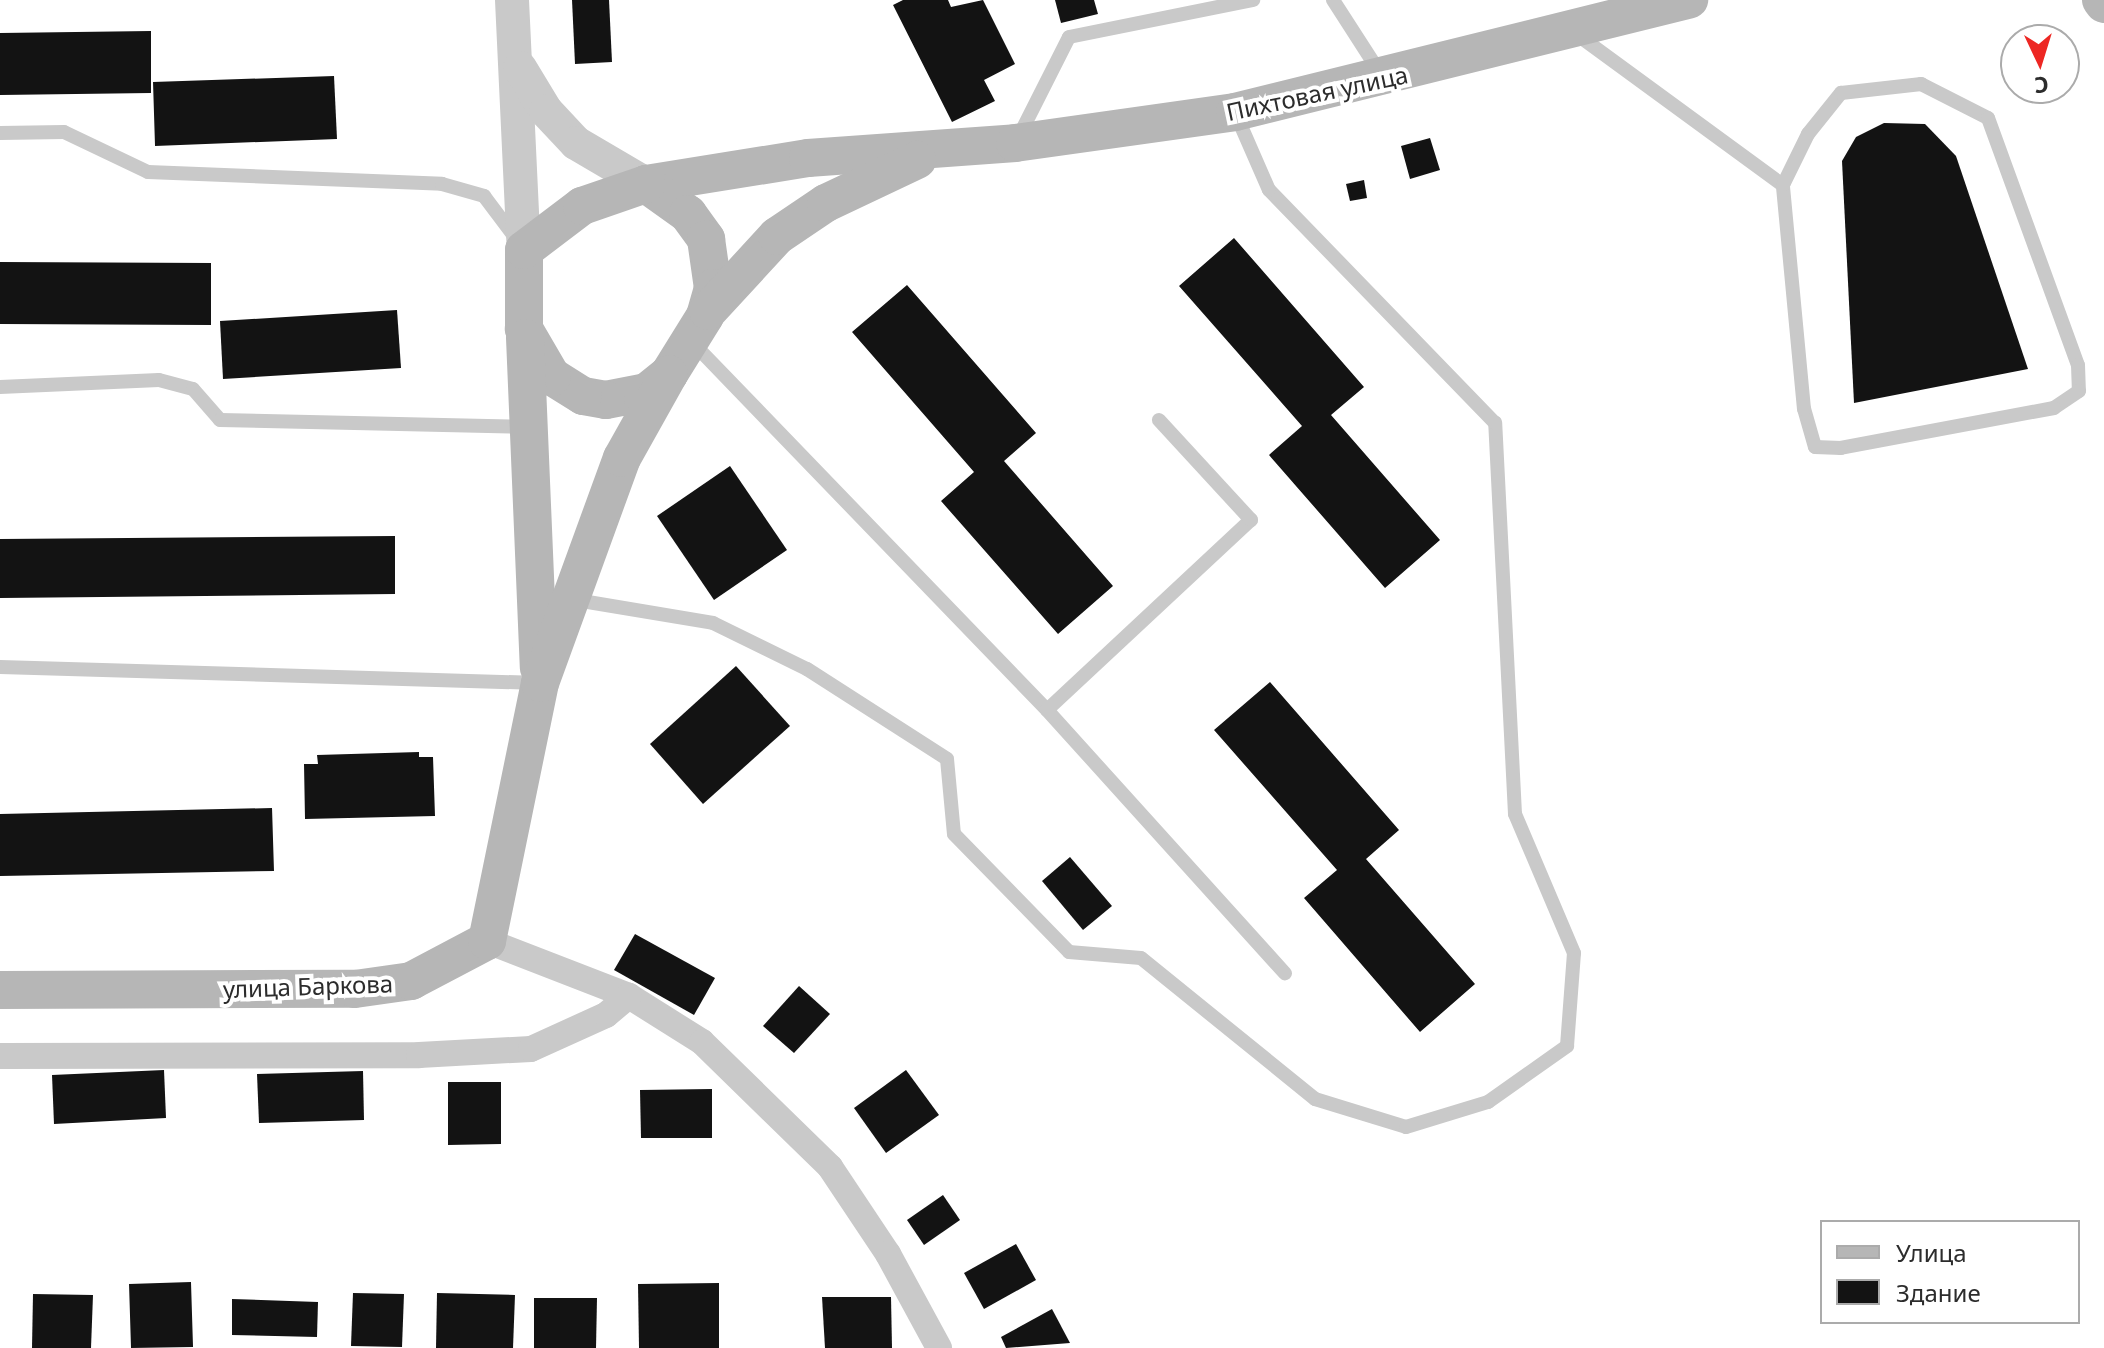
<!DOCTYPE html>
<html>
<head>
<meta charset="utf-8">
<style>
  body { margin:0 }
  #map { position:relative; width:2104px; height:1348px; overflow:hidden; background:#fff; font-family:"Noto Sans",sans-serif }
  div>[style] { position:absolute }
  .building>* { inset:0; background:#131313 }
  .service>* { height:14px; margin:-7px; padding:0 7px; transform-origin:7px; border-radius:7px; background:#c9c9c9 }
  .minor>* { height:26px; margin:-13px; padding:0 13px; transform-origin:13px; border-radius:13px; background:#c9c9c9 }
  .tertiary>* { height:34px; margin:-17px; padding:0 17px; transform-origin:17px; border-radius:17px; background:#c9c9c9 }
  .secondary>* { height:38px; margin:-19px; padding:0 19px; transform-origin:19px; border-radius:19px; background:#b6b6b6 }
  span { translate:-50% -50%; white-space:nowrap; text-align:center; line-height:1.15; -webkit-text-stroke:8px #fff; paint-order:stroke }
  .street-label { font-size:24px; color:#2c2c2c }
  .legend { position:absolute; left:1820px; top:1220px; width:260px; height:104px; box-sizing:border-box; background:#fff; border:2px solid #ababab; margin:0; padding:10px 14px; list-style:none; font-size:24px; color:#2c2c2c }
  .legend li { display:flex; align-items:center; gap:16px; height:40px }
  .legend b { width:40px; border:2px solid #ababab }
  .north { position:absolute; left:2000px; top:24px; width:80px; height:80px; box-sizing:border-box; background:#fff; border:2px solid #ababab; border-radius:50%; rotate:176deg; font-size:22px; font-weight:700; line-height:32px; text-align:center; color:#2c2c2c }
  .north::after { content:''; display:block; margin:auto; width:28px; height:36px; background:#ed2723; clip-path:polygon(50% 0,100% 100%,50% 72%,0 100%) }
</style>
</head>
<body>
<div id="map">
  <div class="building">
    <div style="clip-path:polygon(572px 0,609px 0,612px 62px,575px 64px)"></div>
    <div style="clip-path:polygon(903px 0,948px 0,951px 7px,983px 0,1015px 64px,984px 80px,995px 101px,952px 122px,893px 5px)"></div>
    <div style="clip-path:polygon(1055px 0,1094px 0,1098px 14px,1061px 23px)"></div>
    <div style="clip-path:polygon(151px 31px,151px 93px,0 95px,0 33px)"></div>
    <div style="clip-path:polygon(334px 76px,337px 139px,155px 146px,153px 82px)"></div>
    <div style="clip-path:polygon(1884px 123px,1925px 124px,1956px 156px,2028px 369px,1854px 403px,1842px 161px,1856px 137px)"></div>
    <div style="clip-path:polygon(1430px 138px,1440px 170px,1410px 179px,1401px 146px)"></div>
    <div style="clip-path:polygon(1364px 180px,1367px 198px,1350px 201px,1346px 184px)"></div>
    <div style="clip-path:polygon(1234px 238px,1364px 387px,1331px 415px,1440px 540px,1385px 588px,1269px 455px,1302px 426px,1179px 286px)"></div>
    <div style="clip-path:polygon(0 262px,211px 263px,211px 325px,0 324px)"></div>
    <div style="clip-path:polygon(907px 285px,1036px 433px,1004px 461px,1113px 586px,1058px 634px,941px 501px,974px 472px,852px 332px)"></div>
    <div style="clip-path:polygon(397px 310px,401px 368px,223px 379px,220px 321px)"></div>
    <div style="clip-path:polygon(730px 466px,787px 550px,714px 600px,657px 516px)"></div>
    <div style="clip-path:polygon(395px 536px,395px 594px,0 598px,0 539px)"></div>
    <div style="clip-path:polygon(736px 666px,790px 726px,703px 804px,650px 744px)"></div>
    <div style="clip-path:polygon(1270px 682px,1399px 830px,1366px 859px,1475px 984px,1420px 1032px,1304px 898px,1337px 870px,1214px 730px)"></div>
    <div style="clip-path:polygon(419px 752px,419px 757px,433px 757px,435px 816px,305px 819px,304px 764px,318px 764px,317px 755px)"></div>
    <div style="clip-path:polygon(272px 808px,274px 871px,0 876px,0 814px)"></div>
    <div style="clip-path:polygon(1070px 857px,1112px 906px,1083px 930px,1042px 881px)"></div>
    <div style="clip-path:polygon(635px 934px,715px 978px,694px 1015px,614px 970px)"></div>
    <div style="clip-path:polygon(799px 986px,830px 1014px,794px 1053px,763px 1026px)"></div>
    <div style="clip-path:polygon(164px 1070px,166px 1118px,54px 1124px,52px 1075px)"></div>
    <div style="clip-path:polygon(906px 1070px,939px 1115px,886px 1153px,854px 1108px)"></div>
    <div style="clip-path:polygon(363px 1071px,364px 1120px,259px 1123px,257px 1074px)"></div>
    <div style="clip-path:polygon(448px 1082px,501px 1082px,501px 1144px,448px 1145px)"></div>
    <div style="clip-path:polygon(712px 1089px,712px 1138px,641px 1138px,640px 1090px)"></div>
    <div style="clip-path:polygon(943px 1195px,960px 1220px,924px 1245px,907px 1220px)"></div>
    <div style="clip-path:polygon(1016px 1244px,1036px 1280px,984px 1309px,964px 1273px)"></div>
    <div style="clip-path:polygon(191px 1282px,193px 1347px,131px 1348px,129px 1284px)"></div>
    <div style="clip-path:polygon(719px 1283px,719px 1348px,639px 1348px,638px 1284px)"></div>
    <div style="clip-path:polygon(353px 1293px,404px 1294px,402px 1347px,351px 1346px)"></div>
    <div style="clip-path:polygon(437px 1293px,515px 1295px,513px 1348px,436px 1348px)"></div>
    <div style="clip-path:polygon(33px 1294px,93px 1295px,91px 1348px,32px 1348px)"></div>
    <div style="clip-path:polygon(822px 1297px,891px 1297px,892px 1348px,825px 1348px)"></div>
    <div style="clip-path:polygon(534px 1298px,597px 1298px,596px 1348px,534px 1348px)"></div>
    <div style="clip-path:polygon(232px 1299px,318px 1302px,317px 1337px,232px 1335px)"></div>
    <div style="clip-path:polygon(1052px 1309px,1070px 1343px,1006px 1348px,1001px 1337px)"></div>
  </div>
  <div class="service">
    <div style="left:1333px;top:0;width:87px;rotate:57.2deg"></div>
    <div style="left:1575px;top:33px;width:258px;rotate:36.2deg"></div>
    <div style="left:1921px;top:84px;width:75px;rotate:26.9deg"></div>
    <div style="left:1988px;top:118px;width:263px;rotate:70deg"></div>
    <div style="left:2078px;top:365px;width:26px;rotate:88deg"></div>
    <div style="left:2079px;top:391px;width:30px;rotate:146deg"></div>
    <div style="left:2054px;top:408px;width:217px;rotate:169.4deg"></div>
    <div style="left:1841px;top:448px;width:26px;rotate:-178deg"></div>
    <div style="left:1815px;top:447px;width:40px;rotate:-106deg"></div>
    <div style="left:1804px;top:409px;width:225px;rotate:-95.4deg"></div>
    <div style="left:1783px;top:185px;width:57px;rotate:-63.9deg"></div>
    <div style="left:1808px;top:134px;width:53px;rotate:-51.2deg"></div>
    <div style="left:1841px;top:93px;width:81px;rotate:-6.4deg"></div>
    <div style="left:0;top:133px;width:64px;rotate:-0.9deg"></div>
    <div style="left:64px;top:132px;width:93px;rotate:25.5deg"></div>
    <div style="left:148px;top:172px;width:294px;rotate:2.3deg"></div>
    <div style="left:442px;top:184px;width:44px;rotate:15.9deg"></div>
    <div style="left:484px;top:196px;width:55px;rotate:53.1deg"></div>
    <div style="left:1017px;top:140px;width:115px;rotate:-63.2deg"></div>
    <div style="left:1069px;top:37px;width:188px;rotate:-11.4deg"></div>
    <div style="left:690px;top:340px;width:514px;rotate:46.02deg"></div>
    <div style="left:1047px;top:710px;width:355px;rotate:47.9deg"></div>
    <div style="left:0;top:387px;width:159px;rotate:-2.5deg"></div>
    <div style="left:159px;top:380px;width:35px;rotate:15deg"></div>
    <div style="left:193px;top:389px;width:41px;rotate:48.9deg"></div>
    <div style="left:220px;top:420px;width:308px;rotate:1.3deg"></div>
    <div style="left:570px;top:599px;width:145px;rotate:9.5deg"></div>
    <div style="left:713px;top:623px;width:105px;rotate:26.1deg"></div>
    <div style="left:807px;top:669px;width:166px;rotate:32.7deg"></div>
    <div style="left:947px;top:759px;width:75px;rotate:84.7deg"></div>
    <div style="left:954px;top:834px;width:165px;rotate:45.7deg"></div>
    <div style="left:1069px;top:952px;width:72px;rotate:4.8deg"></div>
    <div style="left:1141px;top:958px;width:224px;rotate:39deg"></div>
    <div style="left:1315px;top:1099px;width:95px;rotate:17.1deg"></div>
    <div style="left:1406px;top:1127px;width:86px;rotate:-17deg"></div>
    <div style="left:1488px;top:1102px;width:97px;rotate:-35.3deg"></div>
    <div style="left:1567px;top:1046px;width:93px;rotate:-85.7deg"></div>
    <div style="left:1574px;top:953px;width:151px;rotate:-113deg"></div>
    <div style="left:1515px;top:814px;width:392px;rotate:-92.9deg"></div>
    <div style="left:1495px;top:423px;width:325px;rotate:-134.1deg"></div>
    <div style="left:1269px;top:190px;width:85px;rotate:-113.6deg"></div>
    <div style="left:0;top:667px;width:540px;rotate:1.7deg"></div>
    <div style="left:1047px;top:710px;width:279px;rotate:-43deg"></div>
    <div style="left:1251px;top:520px;width:136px;rotate:-132.6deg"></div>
  </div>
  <div class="minor">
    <div style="left:487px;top:941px;width:152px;rotate:21.2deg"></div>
    <div style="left:629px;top:996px;width:86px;rotate:32.2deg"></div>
    <div style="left:702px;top:1042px;width:179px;rotate:44.3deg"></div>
    <div style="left:830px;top:1167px;width:105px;rotate:56.3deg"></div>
    <div style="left:888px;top:1254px;width:107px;rotate:61.5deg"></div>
    <div style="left:0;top:1056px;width:419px;rotate:-0.1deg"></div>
    <div style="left:419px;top:1055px;width:112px;rotate:-3.1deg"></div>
    <div style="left:531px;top:1049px;width:82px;rotate:-24.4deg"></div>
    <div style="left:606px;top:1015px;width:30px;rotate:-40deg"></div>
  </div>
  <div class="tertiary">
    <div style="left:512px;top:0;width:250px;rotate:87.3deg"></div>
    <div style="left:520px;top:68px;width:50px;rotate:58.8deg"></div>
    <div style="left:546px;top:111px;width:44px;rotate:46.8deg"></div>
    <div style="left:576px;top:143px;width:81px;rotate:30.4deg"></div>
  </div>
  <div class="secondary">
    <div style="left:2101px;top:0;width:5px;rotate:53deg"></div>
    <div style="left:646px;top:184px;width:164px;rotate:-9.1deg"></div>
    <div style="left:808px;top:158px;width:208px;rotate:-4.1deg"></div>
    <div style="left:1015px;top:143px;width:222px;rotate:-8deg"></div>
    <div style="left:1235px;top:112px;width:468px;rotate:-13.9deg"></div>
    <div style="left:646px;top:184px;width:52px;rotate:35.5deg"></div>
    <div style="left:688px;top:214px;width:31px;rotate:54deg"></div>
    <div style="left:706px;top:239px;width:49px;rotate:81.9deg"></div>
    <div style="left:713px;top:288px;width:29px;rotate:106deg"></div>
    <div style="left:705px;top:316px;width:68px;rotate:121.8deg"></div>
    <div style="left:669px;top:374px;width:28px;rotate:141deg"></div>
    <div style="left:647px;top:392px;width:42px;rotate:169deg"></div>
    <div style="left:606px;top:400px;width:23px;rotate:-170deg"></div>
    <div style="left:583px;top:396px;width:36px;rotate:-148deg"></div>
    <div style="left:552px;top:377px;width:56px;rotate:-120.3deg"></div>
    <div style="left:524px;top:329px;width:79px;rotate:-90deg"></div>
    <div style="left:524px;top:250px;width:73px;rotate:-37.2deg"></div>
    <div style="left:582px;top:206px;width:68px;rotate:-19deg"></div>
    <div style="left:708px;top:311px;width:102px;rotate:-47.4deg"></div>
    <div style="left:777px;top:236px;width:59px;rotate:-34deg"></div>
    <div style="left:826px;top:203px;width:101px;rotate:-25.3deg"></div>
    <div style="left:525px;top:338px;width:330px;rotate:87.6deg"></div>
    <div style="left:0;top:990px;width:355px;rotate:-0.2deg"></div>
    <div style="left:355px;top:989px;width:57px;rotate:-8.1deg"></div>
    <div style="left:411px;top:981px;width:86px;rotate:-27.8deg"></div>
    <div style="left:487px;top:941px;width:263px;rotate:-78.4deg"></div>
    <div style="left:540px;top:683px;width:239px;rotate:-70deg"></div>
    <div style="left:622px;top:458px;width:96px;rotate:-60.8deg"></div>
  </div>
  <div class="street-label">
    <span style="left:1317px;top:93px;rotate:-12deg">Пихтовая улица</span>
    <span style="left:308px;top:986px;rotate:-2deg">улица Баркова</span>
  </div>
  <ul class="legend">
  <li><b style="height:10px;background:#b6b6b6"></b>Улица</li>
  <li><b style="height:22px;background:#131313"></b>Здание</li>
  </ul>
  <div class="north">С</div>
</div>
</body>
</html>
